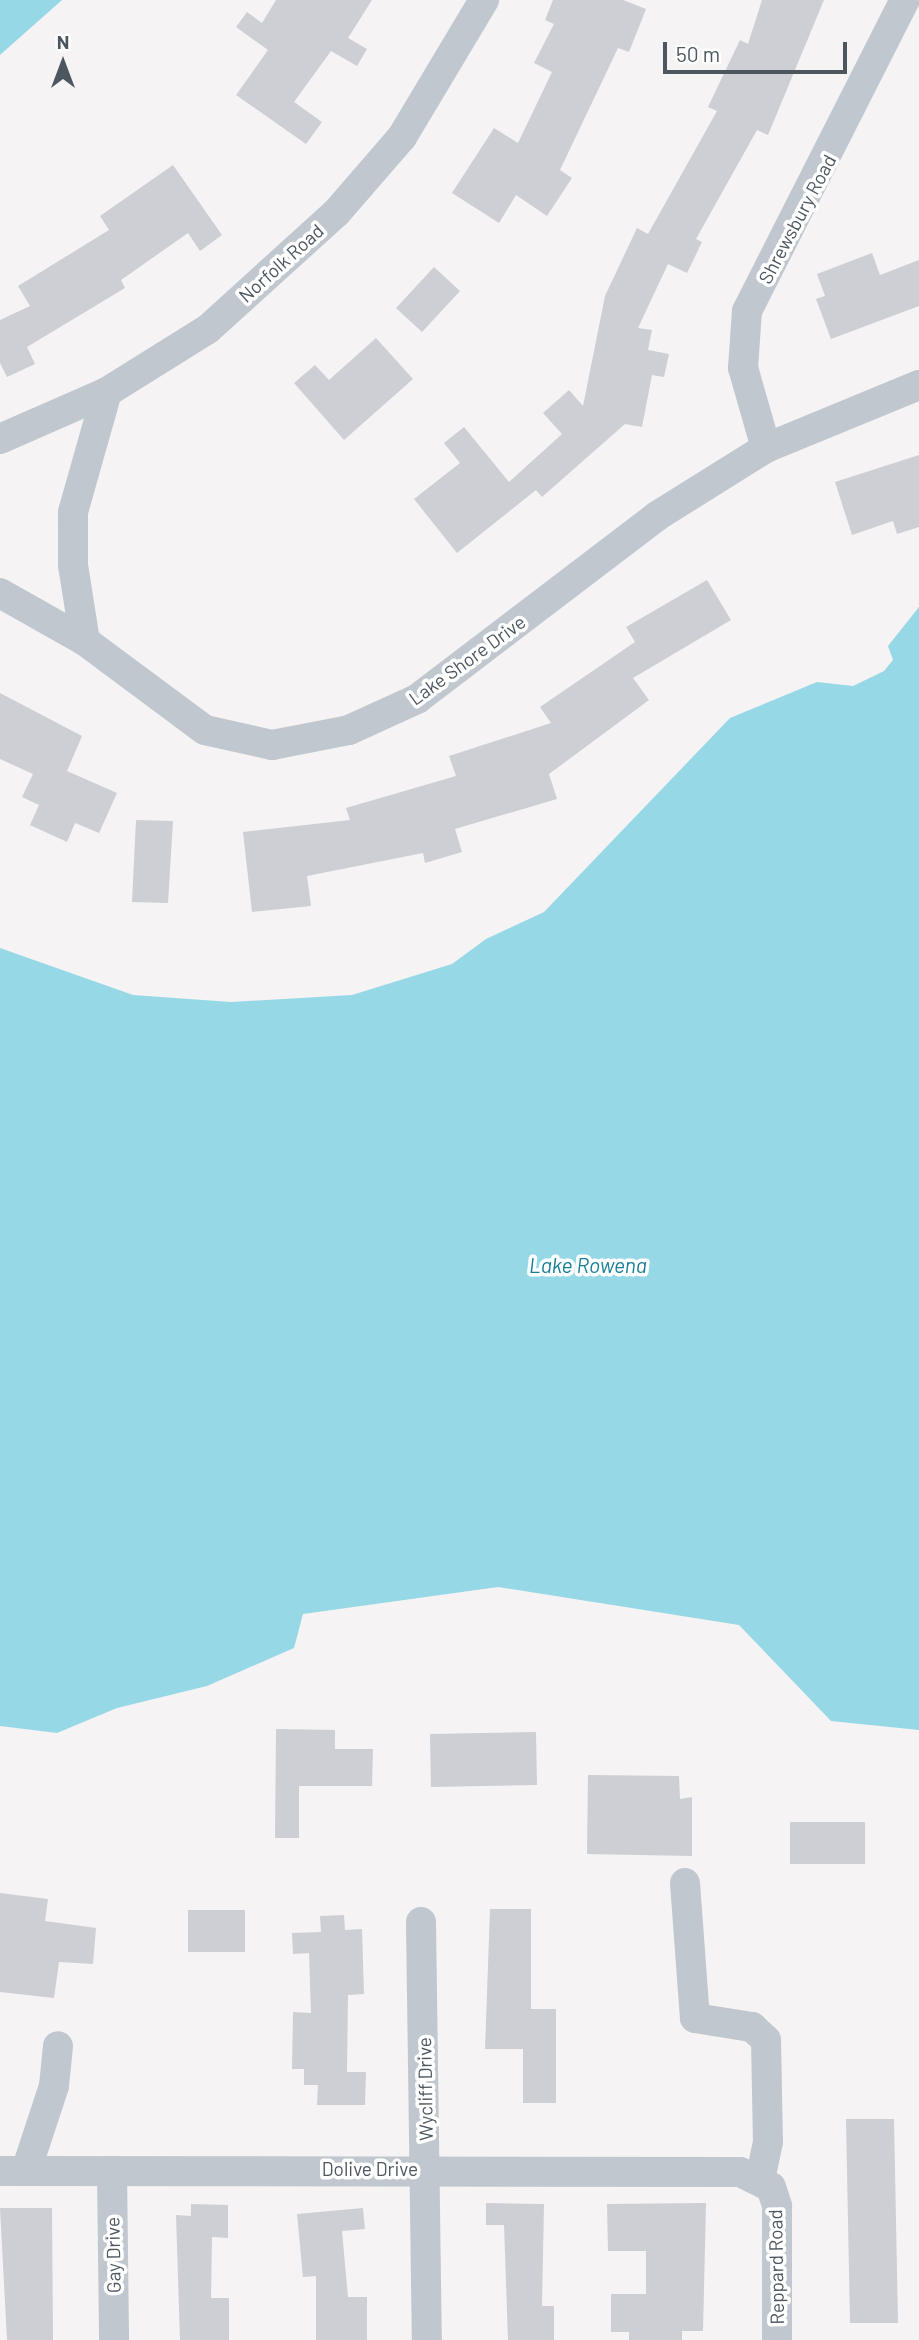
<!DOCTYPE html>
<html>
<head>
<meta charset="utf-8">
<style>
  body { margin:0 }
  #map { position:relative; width:919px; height:2340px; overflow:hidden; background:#f5f3f3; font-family:Barlow,sans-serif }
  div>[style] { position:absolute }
  .water>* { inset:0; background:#97d8e7 }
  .building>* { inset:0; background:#cdcfd5 }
  .minor>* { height:30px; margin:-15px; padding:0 15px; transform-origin:15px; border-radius:15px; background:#c0c7ce }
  span { translate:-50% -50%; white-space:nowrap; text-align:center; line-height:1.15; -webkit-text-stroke:7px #fff; paint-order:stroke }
  .street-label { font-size:19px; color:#4c565f }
  .water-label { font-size:21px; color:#167f97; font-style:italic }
  .north { position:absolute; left:28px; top:28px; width:70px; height:70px; -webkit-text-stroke:5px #fff; paint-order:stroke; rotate:0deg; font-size:19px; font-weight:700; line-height:28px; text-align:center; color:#4c565f }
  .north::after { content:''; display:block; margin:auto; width:24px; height:32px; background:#4c565f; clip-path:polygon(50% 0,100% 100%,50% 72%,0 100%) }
  .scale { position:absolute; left:663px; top:42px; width:184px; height:32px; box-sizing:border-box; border:4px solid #4c565f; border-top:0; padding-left:9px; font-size:21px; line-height:24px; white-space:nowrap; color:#4c565f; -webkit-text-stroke:5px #fff; paint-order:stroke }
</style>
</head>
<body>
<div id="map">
  <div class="water">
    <div style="clip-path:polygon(0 0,62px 0,0 55px)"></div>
    <div style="clip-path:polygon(919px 607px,919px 1730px,831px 1721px,739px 1625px,498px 1587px,303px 1614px,294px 1648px,207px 1686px,117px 1708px,57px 1733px,0 1726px,0 948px,133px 995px,231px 1002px,352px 995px,452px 964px,486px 939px,544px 912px,730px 718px,817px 682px,853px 686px,884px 671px,893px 660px,888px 646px)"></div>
  </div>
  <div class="building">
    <div style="clip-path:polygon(276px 0,372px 0,348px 38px,367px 49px,357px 66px,331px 51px,294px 102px,322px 122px,306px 144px,236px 95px,268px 50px,236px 27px,247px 12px,262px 23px)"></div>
    <div style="clip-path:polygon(553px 0,623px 0,646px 9px,629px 52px,618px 48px,560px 170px,572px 178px,547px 216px,516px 195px,499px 223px,452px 193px,494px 128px,518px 143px,552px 72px,534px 63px,554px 24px,545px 20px)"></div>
    <div style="clip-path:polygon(762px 0,824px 0,768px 135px,757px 130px,696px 239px,702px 242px,687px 273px,668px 264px,638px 328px,652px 330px,648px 350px,669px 354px,664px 377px,652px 375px,642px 427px,625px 424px,542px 497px,536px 490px,457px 553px,414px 499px,460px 463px,444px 443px,464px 427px,509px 482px,562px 434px,543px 413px,569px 390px,583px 406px,605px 296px,637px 228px,648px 234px,717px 111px,708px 107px,740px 40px,748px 44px)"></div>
    <div style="clip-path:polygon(173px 165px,222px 235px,200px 251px,188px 233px,121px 280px,125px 288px,27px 347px,35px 364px,7px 377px,0 363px,0 320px,30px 306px,18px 286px,109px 230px,100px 216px)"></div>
    <div style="clip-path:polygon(872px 253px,880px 275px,919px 260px,919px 306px,831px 339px,816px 299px,825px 296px,817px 274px)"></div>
    <div style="clip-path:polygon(434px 267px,460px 291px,422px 332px,396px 308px)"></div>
    <div style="clip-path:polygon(376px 338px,413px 379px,344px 440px,294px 383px,315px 365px,329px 380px)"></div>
    <div style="clip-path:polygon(919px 455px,919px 527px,897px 534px,893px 521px,852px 535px,835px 482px)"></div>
    <div style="clip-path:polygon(707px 580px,731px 620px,633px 678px,649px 700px,549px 774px,557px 799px,455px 829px,462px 852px,425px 863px,423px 853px,307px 876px,311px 906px,252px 912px,243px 832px,350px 820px,346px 808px,456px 776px,449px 756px,551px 723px,540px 707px,635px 642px,626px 627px)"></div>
    <div style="clip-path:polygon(0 693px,82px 736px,67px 771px,117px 793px,99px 833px,75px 823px,67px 842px,30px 825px,39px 805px,22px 797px,33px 774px,0 759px)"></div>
    <div style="clip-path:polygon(136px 820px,173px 821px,168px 903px,132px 902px)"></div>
    <div style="clip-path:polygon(276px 1729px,335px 1730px,335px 1749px,373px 1749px,372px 1786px,299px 1786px,299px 1838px,275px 1838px)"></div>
    <div style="clip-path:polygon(536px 1732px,537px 1785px,431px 1787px,430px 1734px)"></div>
    <div style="clip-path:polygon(588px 1775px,679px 1776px,680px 1799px,692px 1797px,692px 1856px,587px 1854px)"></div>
    <div style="clip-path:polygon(790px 1822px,865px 1822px,865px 1864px,790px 1864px)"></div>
    <div style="clip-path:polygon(0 1893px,48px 1899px,45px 1921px,96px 1928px,93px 1964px,59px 1962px,54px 1998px,0 1992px)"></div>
    <div style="clip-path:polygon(490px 1909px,531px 1909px,531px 2009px,556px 2009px,556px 2103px,523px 2103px,523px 2049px,485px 2049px)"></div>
    <div style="clip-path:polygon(188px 1910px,245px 1910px,245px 1952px,188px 1952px)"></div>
    <div style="clip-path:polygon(344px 1915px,345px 1930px,362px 1929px,364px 1994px,348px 1995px,347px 2072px,366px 2072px,365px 2105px,317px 2105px,318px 2085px,304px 2085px,304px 2069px,292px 2069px,293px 2012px,311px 2013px,309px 1953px,293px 1954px,292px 1933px,321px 1932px,320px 1916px)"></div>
    <div style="clip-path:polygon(846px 2119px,894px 2119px,898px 2323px,850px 2323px)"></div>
    <div style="clip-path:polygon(486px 2203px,544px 2204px,542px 2306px,554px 2306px,554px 2340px,508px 2340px,504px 2225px,486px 2225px)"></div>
    <div style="clip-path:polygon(706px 2203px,703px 2331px,682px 2331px,682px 2340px,629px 2340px,629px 2332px,611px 2332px,611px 2294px,646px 2294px,646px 2251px,608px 2251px,607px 2204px)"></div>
    <div style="clip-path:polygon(191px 2204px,228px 2205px,228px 2238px,212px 2237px,211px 2298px,229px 2298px,229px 2340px,180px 2340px,176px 2215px,191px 2216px)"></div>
    <div style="clip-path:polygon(0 2208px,52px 2208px,53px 2340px,7px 2340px)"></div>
    <div style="clip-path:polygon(363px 2208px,365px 2229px,342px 2231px,348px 2297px,367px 2297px,367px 2340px,316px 2340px,316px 2276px,303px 2277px,297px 2214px)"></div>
  </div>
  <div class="minor">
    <div style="left:0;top:439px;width:117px;rotate:-23.7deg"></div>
    <div style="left:107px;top:392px;width:119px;rotate:-32deg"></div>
    <div style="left:208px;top:329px;width:174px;rotate:-42.2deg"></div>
    <div style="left:337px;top:212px;width:99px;rotate:-49.1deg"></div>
    <div style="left:402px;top:137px;width:160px;rotate:-59.1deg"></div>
    <div style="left:766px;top:448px;width:83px;rotate:-106deg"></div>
    <div style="left:743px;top:368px;width:57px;rotate:-86deg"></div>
    <div style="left:747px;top:311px;width:349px;rotate:-63.1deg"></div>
    <div style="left:0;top:593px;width:98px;rotate:29.5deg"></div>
    <div style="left:85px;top:641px;width:149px;rotate:36.6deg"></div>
    <div style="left:205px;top:730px;width:69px;rotate:12.6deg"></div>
    <div style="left:272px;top:745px;width:78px;rotate:-11deg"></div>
    <div style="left:349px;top:730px;width:75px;rotate:-24.5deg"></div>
    <div style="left:417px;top:699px;width:302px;rotate:-37.3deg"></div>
    <div style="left:657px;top:516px;width:128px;rotate:-32deg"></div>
    <div style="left:766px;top:448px;width:165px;rotate:-22.4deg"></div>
    <div style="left:85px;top:641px;width:77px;rotate:-99deg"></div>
    <div style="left:73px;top:565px;width:53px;rotate:-90deg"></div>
    <div style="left:73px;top:512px;width:125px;rotate:-74.2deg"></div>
    <div style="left:685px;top:1883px;width:135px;rotate:85.8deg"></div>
    <div style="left:695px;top:2018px;width:58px;rotate:9deg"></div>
    <div style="left:752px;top:2027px;width:19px;rotate:43deg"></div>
    <div style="left:766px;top:2040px;width:102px;rotate:88.9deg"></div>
    <div style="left:768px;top:2142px;width:40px;rotate:102deg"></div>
    <div style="left:421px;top:1922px;width:418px;rotate:89.2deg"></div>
    <div style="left:0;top:2171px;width:740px;rotate:0.08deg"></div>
    <div style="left:740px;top:2172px;width:34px;rotate:26deg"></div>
    <div style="left:771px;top:2187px;width:20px;rotate:72deg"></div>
    <div style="left:777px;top:2206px;width:134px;rotate:90deg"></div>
    <div style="left:26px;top:2171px;width:89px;rotate:-71.8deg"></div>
    <div style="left:54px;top:2086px;width:40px;rotate:-84.3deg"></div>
    <div style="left:112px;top:2171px;width:169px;rotate:89.3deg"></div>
  </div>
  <div class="street-label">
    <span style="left:797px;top:219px;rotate:-62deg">Shrewsbury Road</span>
    <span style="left:281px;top:263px;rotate:-42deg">Norfolk Road</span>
    <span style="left:467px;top:660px;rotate:-36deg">Lake Shore Drive</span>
    <span style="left:425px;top:2089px;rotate:-91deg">Wycliff Drive</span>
    <span style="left:370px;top:2169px">Dolive Drive</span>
    <span style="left:113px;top:2255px;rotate:-91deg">Gay Drive</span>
    <span style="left:776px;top:2267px;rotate:-91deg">Reppard Road</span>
  </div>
  <div class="water-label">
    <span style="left:588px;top:1265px">Lake Rowena</span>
  </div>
  <div class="north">N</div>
  <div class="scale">50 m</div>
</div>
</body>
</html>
